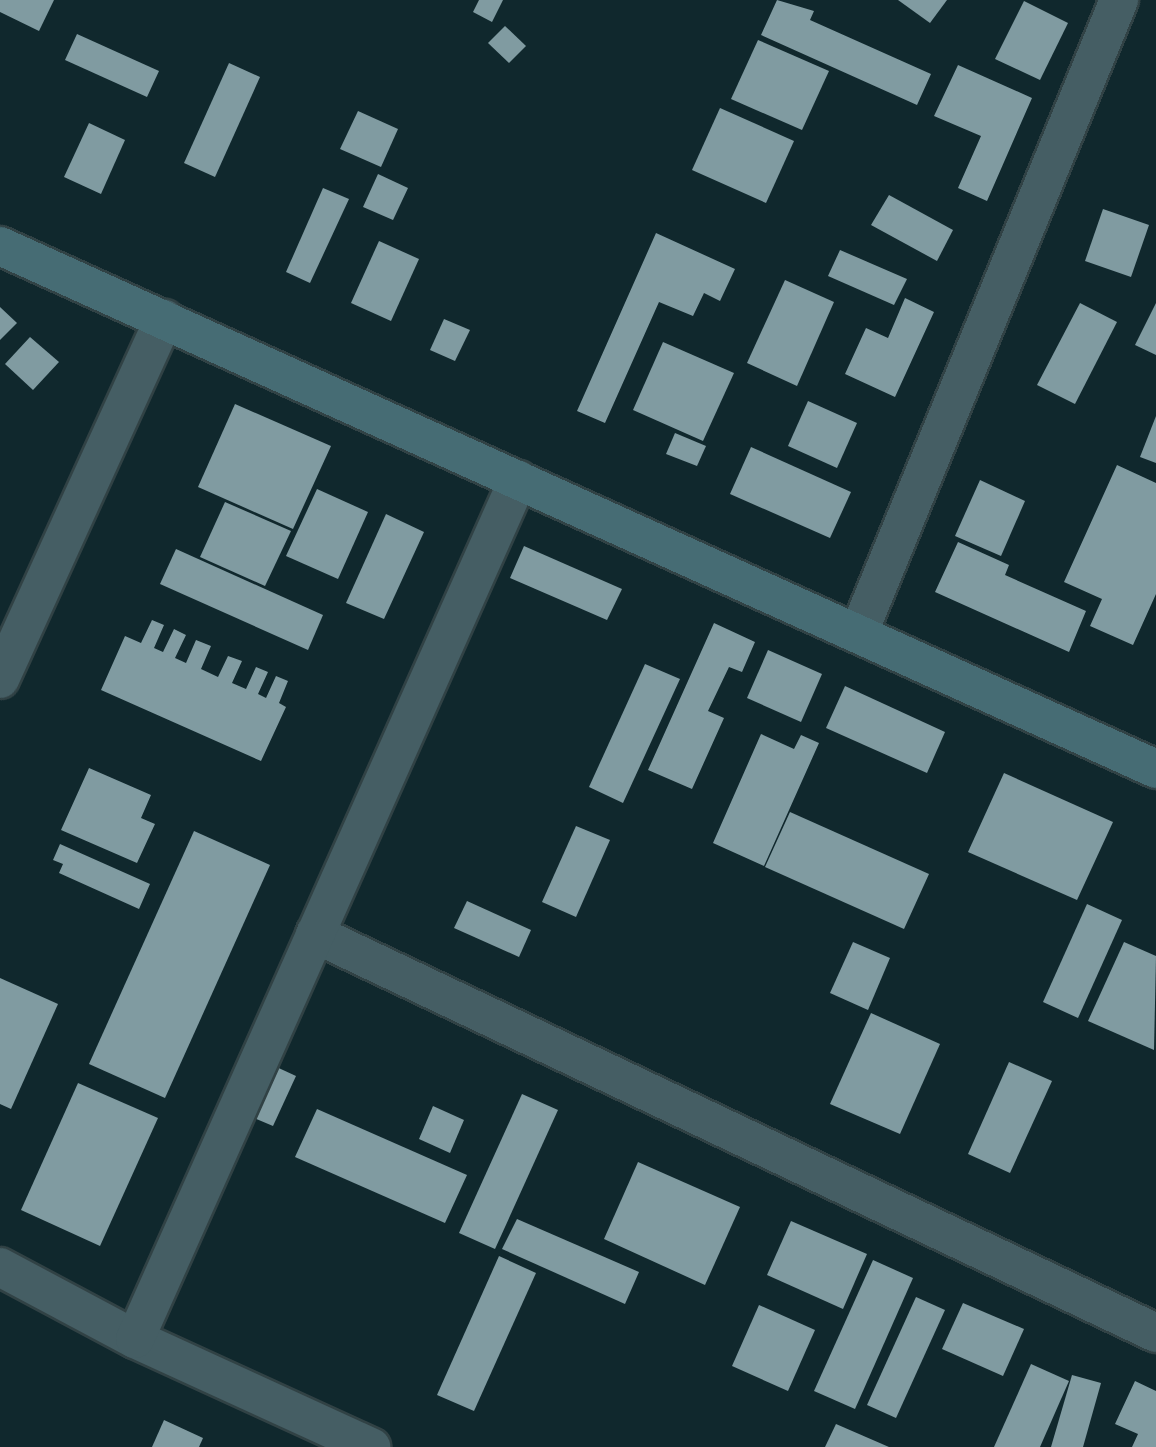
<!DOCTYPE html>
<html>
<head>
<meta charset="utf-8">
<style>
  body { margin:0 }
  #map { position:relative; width:1156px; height:1447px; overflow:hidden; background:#10282d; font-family:Raleway,sans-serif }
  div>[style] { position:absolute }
  .building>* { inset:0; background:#809ba1 }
  .roads { filter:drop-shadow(2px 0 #314245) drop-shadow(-2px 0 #314245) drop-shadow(0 2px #314245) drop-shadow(0 -2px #314245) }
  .street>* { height:38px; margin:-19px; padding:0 19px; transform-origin:19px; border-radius:19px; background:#455e64 }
  .secondary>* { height:38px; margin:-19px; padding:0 19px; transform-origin:19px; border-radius:19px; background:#466c74 }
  span { translate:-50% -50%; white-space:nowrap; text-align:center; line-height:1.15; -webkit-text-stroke:7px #060f11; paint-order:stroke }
</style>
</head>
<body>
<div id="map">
  <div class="building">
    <div style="clip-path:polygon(0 0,54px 0,39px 31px,0 12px)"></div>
    <div style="clip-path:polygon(479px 0,503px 0,492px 22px,473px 12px)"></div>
    <div style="clip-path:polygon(777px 0,814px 11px,810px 20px,931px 74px,917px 105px,761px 35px)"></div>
    <div style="clip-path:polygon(898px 0,947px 0,930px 23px)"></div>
    <div style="clip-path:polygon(1024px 1px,1068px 23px,1040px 80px,995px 59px)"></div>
    <div style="clip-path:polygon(505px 26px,526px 46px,509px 63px,488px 43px)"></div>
    <div style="clip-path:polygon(77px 34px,159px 71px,147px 97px,65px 60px)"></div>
    <div style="clip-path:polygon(758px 40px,829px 71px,802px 130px,731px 99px)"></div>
    <div style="clip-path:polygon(229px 63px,260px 77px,215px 177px,184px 163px)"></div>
    <div style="clip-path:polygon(958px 65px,1032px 98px,987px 201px,958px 188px,981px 136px,934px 116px)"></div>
    <div style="clip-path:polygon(720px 108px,794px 141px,766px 203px,692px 170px)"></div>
    <div style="clip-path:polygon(358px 111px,398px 129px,381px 167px,340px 149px)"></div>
    <div style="clip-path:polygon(89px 123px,125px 140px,101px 194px,64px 177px)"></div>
    <div style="clip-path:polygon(378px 174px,408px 188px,393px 220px,363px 207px)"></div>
    <div style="clip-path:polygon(323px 188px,349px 199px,310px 283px,286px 272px)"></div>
    <div style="clip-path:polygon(889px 195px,953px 230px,937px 261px,871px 225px)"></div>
    <div style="clip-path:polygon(1103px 209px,1149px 225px,1131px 277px,1085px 261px)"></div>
    <div style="clip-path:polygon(656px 233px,735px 269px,720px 301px,704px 293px,693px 316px,659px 302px,605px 423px,577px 411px)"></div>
    <div style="clip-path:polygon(379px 241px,419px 259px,391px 321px,351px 303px)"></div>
    <div style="clip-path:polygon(840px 250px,907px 279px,894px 305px,828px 276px)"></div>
    <div style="clip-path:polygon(785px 280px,834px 302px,797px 386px,747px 363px)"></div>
    <div style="clip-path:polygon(905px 298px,934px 312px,895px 397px,845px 374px,866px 328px,888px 338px)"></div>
    <div style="clip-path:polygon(1080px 303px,1117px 322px,1075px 404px,1037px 385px)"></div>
    <div style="clip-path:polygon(1156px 303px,1156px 355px,1135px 345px)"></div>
    <div style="clip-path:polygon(0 307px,17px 323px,0 340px)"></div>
    <div style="clip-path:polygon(444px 319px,470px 330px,455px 361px,430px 350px)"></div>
    <div style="clip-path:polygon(30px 337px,59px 362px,33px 390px,5px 364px)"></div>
    <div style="clip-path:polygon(663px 342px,734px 373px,703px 441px,633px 410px)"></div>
    <div style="clip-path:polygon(808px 401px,857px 423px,837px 468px,788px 446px)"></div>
    <div style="clip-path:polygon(235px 404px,331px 446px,293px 529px,198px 487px)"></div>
    <div style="clip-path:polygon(1156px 416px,1156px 463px,1140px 457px)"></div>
    <div style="clip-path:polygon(675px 433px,706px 446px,697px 466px,666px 454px)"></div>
    <div style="clip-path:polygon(751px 447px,851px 492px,830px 538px,730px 494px)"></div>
    <div style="clip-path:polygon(1117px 465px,1156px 483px,1156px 594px,1133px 645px,1090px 626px,1102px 599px,1064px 582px)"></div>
    <div style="clip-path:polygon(980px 480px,1025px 501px,1001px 556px,955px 536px)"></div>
    <div style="clip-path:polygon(317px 489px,368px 512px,338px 579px,286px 556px)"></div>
    <div style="clip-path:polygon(225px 502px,291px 531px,265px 586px,200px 557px)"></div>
    <div style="clip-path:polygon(386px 514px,424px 532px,384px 619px,346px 603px)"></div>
    <div style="clip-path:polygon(958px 542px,1009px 565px,1005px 575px,1086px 611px,1069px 652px,935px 592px)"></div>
    <div style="clip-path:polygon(524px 546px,622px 589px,607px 620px,510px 578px)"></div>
    <div style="clip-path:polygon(176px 549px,323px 615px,308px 650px,160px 584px)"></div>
    <div style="clip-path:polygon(152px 620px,164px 625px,154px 648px,163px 652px,174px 629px,186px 635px,175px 658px,186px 663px,196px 640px,211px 646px,201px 669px,218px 677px,228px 656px,242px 661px,232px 683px,246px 689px,256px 667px,268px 672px,258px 694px,266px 698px,276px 676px,288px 681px,279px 703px,286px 707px,261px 761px,101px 690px,125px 636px,141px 643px)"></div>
    <div style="clip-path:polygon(714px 623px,755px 642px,742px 672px,729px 667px,708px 711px,724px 718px,692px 789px,648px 770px)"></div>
    <div style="clip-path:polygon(768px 650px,822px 674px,801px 722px,747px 698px)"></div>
    <div style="clip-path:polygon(645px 664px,680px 679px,623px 803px,589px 787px)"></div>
    <div style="clip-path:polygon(845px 686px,945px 732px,927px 773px,826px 728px)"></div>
    <div style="clip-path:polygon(761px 734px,794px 749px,801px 735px,819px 743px,764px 866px,713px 843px)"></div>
    <div style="clip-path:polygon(89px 768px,151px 795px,141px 818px,155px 824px,137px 863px,61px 830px)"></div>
    <div style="clip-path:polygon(1004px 773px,1113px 822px,1077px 900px,968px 852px)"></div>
    <div style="clip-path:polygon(790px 812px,929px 874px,904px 929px,765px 867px)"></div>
    <div style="clip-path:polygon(576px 826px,610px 840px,576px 917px,542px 902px)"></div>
    <div style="clip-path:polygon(194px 831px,270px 865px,165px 1098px,89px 1064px)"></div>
    <div style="clip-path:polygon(60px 844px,150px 884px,139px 909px,59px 873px,63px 864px,53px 860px)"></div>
    <div style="clip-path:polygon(467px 901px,531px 930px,519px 957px,454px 928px)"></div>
    <div style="clip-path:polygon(1087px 904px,1122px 920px,1078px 1018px,1043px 1002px)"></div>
    <div style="clip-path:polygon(853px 942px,890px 958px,868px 1010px,830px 993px)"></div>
    <div style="clip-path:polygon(1124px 942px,1156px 956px,1154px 1050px,1088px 1021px)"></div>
    <div style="clip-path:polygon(0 978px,58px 1004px,11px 1109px,0 1104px)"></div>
    <div style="clip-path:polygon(871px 1013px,940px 1044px,900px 1134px,830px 1104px)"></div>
    <div style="clip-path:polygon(1009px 1062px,1052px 1081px,1010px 1173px,968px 1154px)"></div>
    <div style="clip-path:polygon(270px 1064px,296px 1076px,273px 1126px,247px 1115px)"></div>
    <div style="clip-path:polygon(78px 1083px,158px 1118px,100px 1246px,21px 1210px)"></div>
    <div style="clip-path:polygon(522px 1094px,558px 1110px,495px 1249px,459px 1233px)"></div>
    <div style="clip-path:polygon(433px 1106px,464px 1120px,450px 1153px,419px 1139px)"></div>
    <div style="clip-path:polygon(317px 1109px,467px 1175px,445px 1223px,295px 1157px)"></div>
    <div style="clip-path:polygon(638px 1162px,740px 1207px,705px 1285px,604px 1239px)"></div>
    <div style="clip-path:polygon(517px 1219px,639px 1272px,625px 1304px,502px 1249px)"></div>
    <div style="clip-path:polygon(791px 1221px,867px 1254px,843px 1309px,767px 1275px)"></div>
    <div style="clip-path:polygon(499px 1256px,536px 1273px,474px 1411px,437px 1395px)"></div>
    <div style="clip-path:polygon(873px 1260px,913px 1278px,855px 1409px,814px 1391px)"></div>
    <div style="clip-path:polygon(916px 1297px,945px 1310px,896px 1418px,867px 1405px)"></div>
    <div style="clip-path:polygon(963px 1303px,1024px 1329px,1003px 1376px,942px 1349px)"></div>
    <div style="clip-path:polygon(759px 1305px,815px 1330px,788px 1391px,732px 1366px)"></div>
    <div style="clip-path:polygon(1031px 1364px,1069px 1381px,1040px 1447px,994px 1447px)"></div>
    <div style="clip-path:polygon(1072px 1375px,1101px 1383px,1083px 1447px,1051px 1447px)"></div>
    <div style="clip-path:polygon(1135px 1381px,1156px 1391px,1156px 1447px,1132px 1447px,1138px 1434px,1115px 1424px)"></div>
    <div style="clip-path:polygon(164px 1420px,203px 1438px,199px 1447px,152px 1447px)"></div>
    <div style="clip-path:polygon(836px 1424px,889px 1447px,825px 1447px)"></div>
  </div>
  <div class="roads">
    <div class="street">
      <div style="left:858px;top:634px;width:686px;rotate:-67.62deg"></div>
      <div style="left:0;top:679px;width:396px;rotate:-65.5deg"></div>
      <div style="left:315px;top:934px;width:931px;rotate:25.38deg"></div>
      <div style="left:0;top:1267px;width:153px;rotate:28.1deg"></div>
      <div style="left:135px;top:1339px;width:260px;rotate:24.6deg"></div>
      <div style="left:135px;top:1339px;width:941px;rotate:-65.97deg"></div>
    </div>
    <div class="secondary">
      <div style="left:0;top:246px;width:1269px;rotate:24.34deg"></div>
    </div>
  </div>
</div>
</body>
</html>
